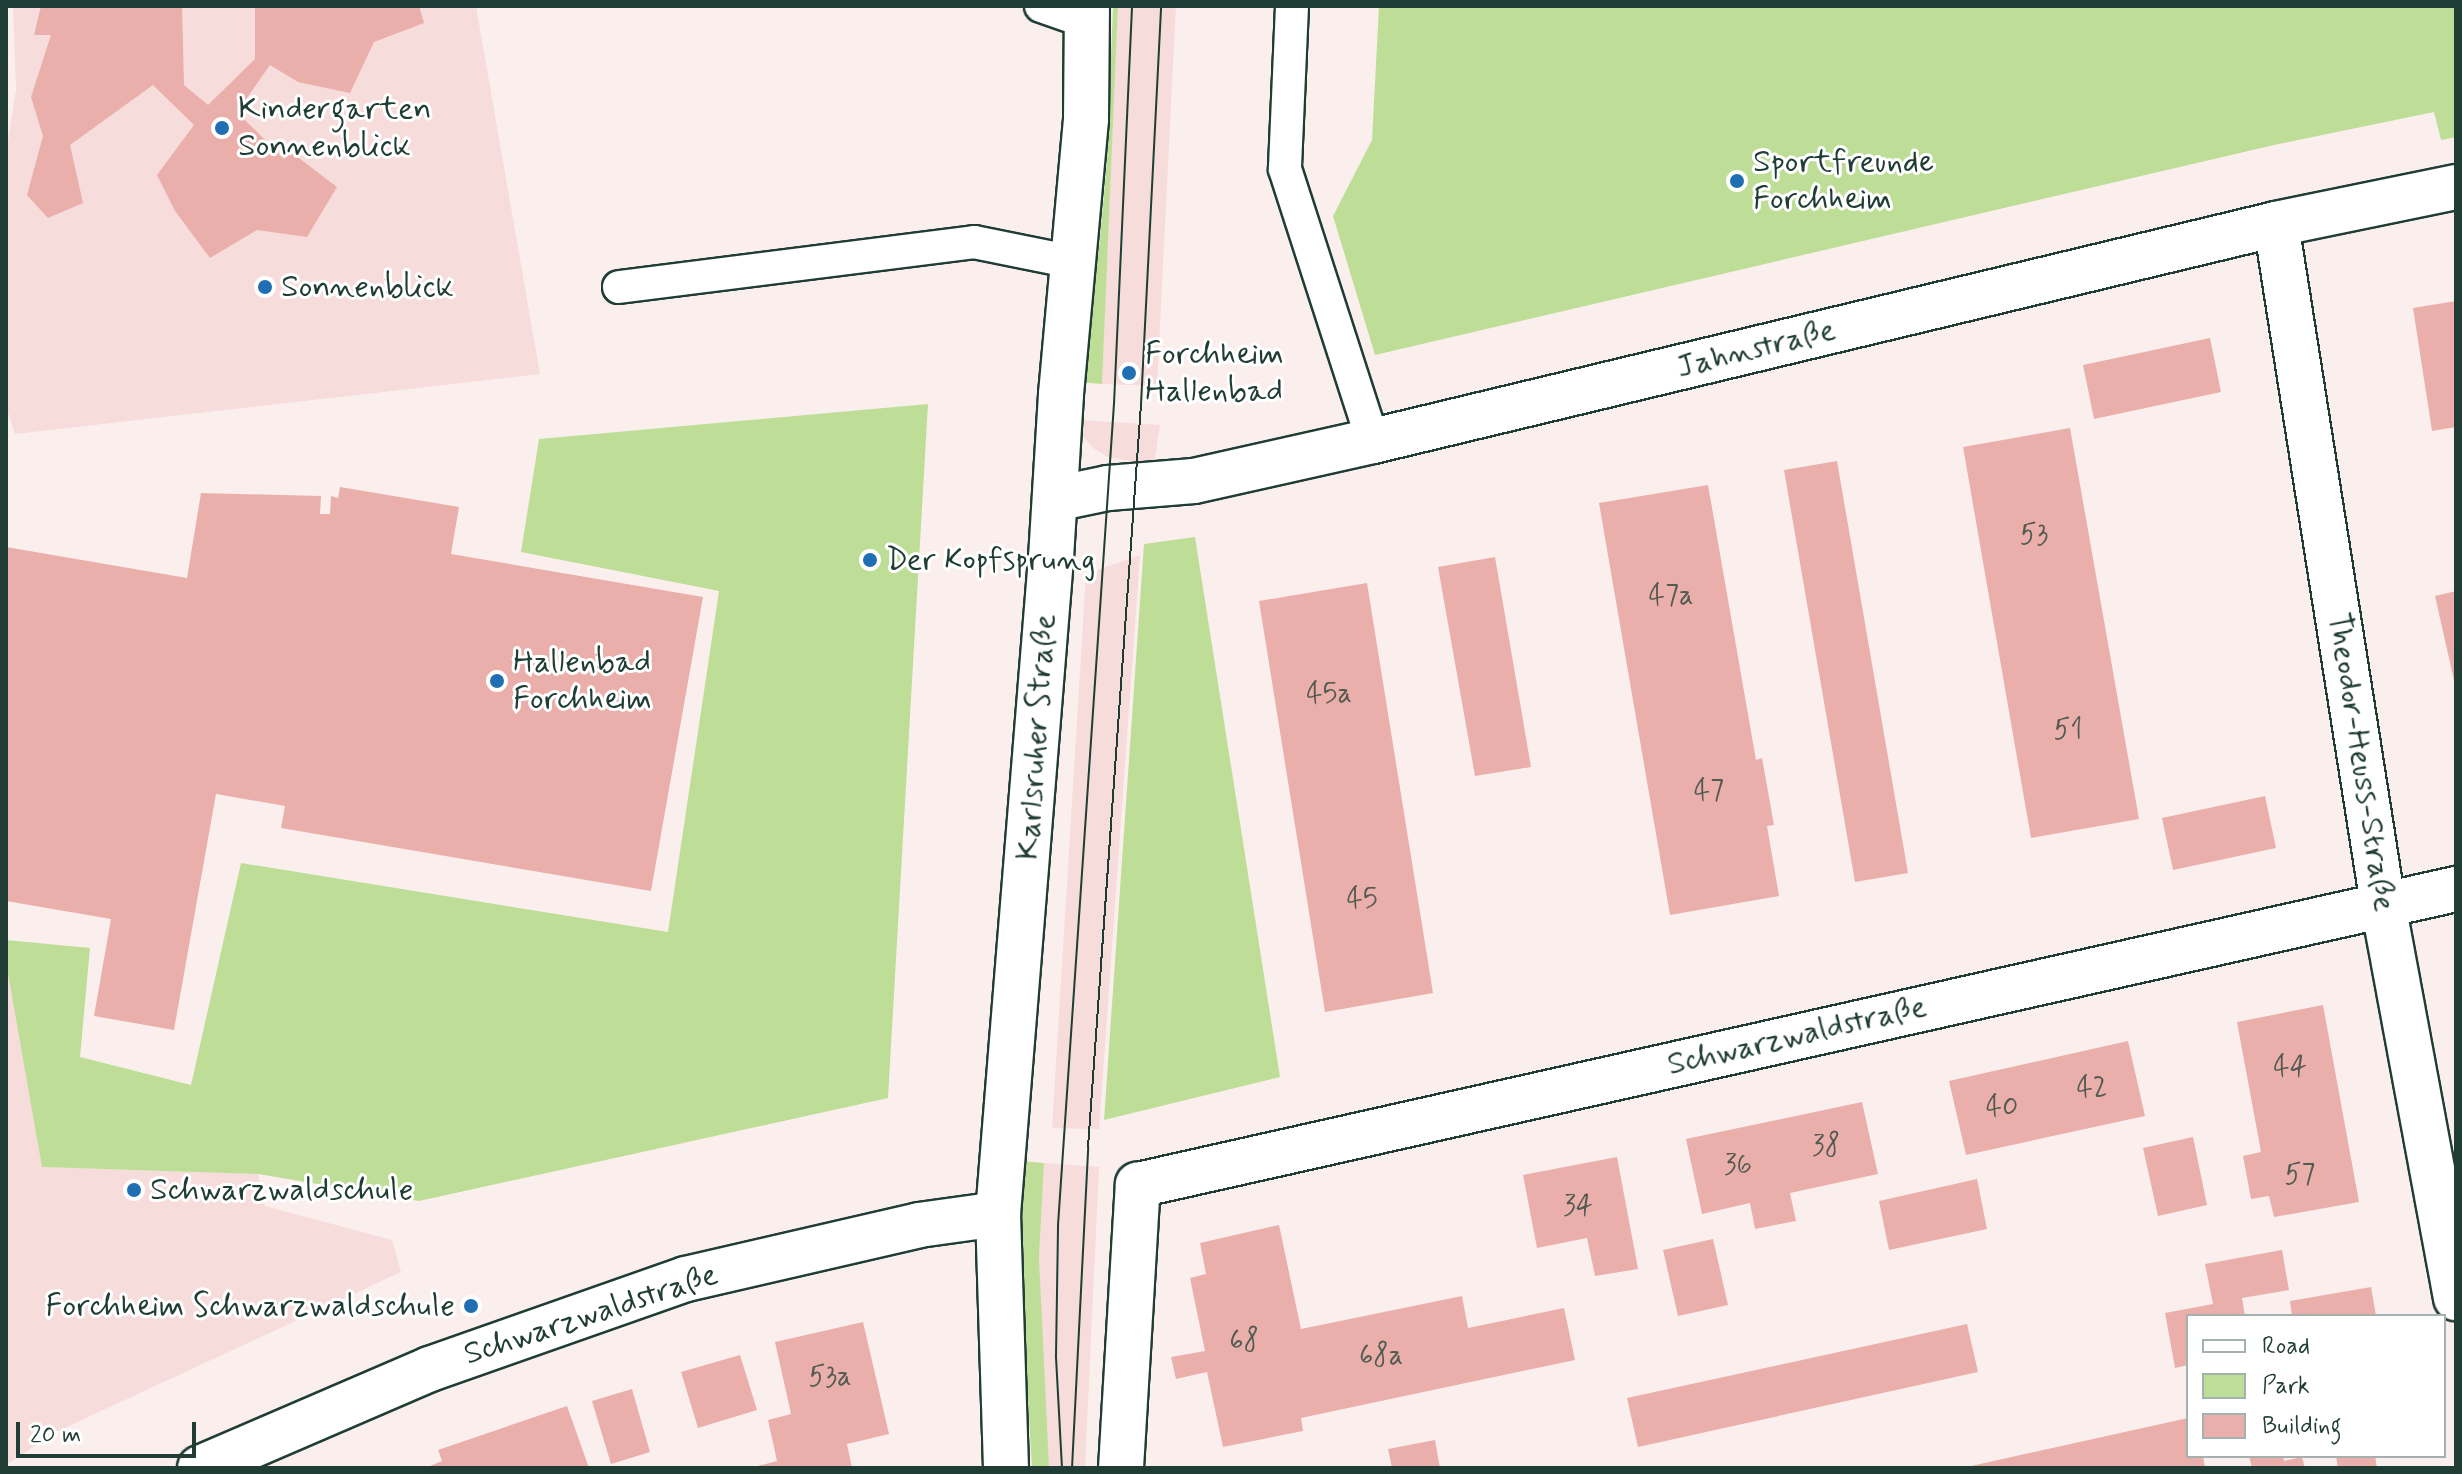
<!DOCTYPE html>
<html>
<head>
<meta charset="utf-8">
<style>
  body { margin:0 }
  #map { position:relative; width:2462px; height:1474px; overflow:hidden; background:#fbefee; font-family:Mynerve,sans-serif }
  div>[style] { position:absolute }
  .built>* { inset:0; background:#f6dcda }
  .green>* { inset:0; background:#bede97 }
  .building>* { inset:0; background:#eaafab }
  .roads { filter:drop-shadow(2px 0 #1f3d34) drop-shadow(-2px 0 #1f3d34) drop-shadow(0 2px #1f3d34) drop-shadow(0 -2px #1f3d34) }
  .lane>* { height:32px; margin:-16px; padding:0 16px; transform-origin:16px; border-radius:16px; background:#fff }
  .street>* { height:44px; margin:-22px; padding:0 22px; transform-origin:22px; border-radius:22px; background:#fff }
  .secondary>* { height:44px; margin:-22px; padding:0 22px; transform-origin:22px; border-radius:22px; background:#fff }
  .tram>* { height:2px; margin:-1px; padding:0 1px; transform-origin:1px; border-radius:1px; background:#1f3d34 }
  .dots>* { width:22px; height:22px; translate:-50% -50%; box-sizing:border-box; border:4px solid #fff; border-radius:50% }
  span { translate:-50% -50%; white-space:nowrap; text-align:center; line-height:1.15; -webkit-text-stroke:6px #fff; paint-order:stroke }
  .number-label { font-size:28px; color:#525a52 }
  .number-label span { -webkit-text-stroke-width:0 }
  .poi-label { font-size:32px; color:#1f3d34 }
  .left { translate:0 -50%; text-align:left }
  .right { translate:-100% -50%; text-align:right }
  .street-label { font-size:32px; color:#1f3d34 }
  .frame { position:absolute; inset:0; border:8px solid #1f3d34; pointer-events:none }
  .legend { position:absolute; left:2186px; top:1314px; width:260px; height:144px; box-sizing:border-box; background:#fff; border:2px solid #a5b1ae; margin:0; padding:10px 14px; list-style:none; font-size:24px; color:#1f3d34 }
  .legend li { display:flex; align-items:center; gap:16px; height:40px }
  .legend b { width:40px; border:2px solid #a5b1ae }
  .scale { position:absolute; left:16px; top:1422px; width:180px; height:36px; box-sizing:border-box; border:4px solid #1f3d34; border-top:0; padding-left:10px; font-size:24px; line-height:28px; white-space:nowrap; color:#1f3d34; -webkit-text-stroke:6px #fff; paint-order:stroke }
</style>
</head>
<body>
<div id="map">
  <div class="built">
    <div style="clip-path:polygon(13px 6px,476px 6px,540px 374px,15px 434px,6px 407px,6px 154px,16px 90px)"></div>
    <div style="clip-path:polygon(1118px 6px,1176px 6px,1157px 386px,1102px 384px)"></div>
    <div style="clip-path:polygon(1078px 420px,1160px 425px,1154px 465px,1108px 457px,1093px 448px,1083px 436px)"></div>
    <div style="clip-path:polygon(1140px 555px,1099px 1129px,1052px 1128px,1086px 574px)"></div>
    <div style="clip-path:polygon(6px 946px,42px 1167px,258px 1174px,265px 1206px,392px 1240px,401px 1272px,58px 1431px,6px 1465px)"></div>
    <div style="clip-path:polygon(1044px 1163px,1099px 1167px,1085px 1468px,1046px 1468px,1039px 1258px)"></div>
  </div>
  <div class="green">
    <div style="clip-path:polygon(1113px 6px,1118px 6px,1102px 384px,1078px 382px,1099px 249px,1107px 161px)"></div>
    <div style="clip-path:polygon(1379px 6px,2456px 6px,2456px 137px,2441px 140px,2434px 112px,2274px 145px,1375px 355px,1333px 216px,1372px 140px)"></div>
    <div style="clip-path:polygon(928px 404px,888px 1098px,419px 1201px,258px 1174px,42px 1167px,6px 962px,6px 940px,90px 948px,80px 1057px,191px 1085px,241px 863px,668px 932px,719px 591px,521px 552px,539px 439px)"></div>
    <div style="clip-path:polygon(1195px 537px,1280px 1077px,1104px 1120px,1144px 544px)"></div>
    <div style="clip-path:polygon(1021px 1161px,1044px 1163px,1039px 1258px,1049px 1468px,1032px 1468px,1018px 1230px)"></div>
  </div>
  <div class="building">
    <div style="clip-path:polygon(41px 6px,182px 6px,184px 85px,208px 105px,255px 59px,255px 6px,419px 6px,424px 23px,374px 42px,350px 93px,298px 82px,270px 65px,237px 112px,284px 159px,291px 152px,337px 187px,307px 237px,257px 230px,210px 258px,175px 211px,157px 175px,194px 125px,153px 85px,70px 145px,83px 203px,48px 218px,27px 195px,43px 136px,31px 97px,51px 35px,34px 35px)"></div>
    <div style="clip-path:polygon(2456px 301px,2456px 427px,2432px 431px,2413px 308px)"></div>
    <div style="clip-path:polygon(2210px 338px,2221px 392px,2094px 419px,2083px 365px)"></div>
    <div style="clip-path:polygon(2070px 428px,2139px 819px,2031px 838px,1963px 447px)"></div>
    <div style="clip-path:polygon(1837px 461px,1908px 873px,1855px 882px,1784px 470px)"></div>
    <div style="clip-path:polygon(1708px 485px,1756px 760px,1762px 758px,1774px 825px,1767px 826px,1779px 896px,1670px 915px,1599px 503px)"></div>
    <div style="clip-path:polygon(340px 487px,459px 507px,451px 554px,703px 597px,651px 891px,281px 828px,285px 806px,216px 794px,174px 1030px,94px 1016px,111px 919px,6px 901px,6px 547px,187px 578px,201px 493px,321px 496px,320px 514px,330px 514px,331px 496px,338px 498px)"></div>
    <div style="clip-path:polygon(1495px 557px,1531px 767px,1475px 776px,1438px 567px)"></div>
    <div style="clip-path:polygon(1367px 583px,1433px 993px,1325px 1012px,1259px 601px)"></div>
    <div style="clip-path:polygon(2456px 591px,2456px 684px,2455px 685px,2435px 596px)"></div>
    <div style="clip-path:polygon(2265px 796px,2276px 848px,2173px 870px,2162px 818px)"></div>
    <div style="clip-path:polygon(2323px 1005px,2359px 1202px,2274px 1217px,2269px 1196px,2251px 1199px,2243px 1156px,2261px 1152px,2237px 1022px)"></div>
    <div style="clip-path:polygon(2128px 1041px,2145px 1116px,1966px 1155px,1949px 1081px)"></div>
    <div style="clip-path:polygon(1862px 1102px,1878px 1174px,1790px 1193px,1796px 1221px,1755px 1229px,1750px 1203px,1702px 1214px,1686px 1139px)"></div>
    <div style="clip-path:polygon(2193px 1137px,2207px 1205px,2158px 1216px,2143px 1148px)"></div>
    <div style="clip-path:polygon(1617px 1157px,1638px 1269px,1595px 1276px,1587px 1238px,1537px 1248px,1523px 1175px)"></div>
    <div style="clip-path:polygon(1977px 1179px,1987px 1229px,1889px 1250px,1879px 1201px)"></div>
    <div style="clip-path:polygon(1279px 1225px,1301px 1329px,1462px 1296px,1468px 1328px,1564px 1308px,1575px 1360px,1301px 1418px,1303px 1431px,1223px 1447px,1207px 1372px,1176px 1379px,1171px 1357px,1205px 1351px,1190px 1278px,1206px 1274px,1200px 1243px)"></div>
    <div style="clip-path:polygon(1713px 1239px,1728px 1305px,1678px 1316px,1663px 1250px)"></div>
    <div style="clip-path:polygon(2282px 1250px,2289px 1290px,2242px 1298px,2245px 1316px,2188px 1316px,2188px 1365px,2175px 1368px,2165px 1313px,2213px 1304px,2205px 1264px)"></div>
    <div style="clip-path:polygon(2371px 1287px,2376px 1316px,2292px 1316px,2290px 1301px)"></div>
    <div style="clip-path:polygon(863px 1322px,889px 1434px,847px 1444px,852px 1468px,750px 1468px,777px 1461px,768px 1420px,791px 1414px,775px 1342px)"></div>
    <div style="clip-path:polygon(1967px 1324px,1978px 1372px,1638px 1447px,1627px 1398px)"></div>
    <div style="clip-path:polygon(740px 1355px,757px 1410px,698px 1428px,681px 1372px)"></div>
    <div style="clip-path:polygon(632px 1389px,650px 1452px,611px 1464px,592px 1401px)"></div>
    <div style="clip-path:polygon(567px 1406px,589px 1468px,425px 1468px,442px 1461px,438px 1450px)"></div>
    <div style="clip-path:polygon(2188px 1418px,2188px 1456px,2203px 1456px,2205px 1468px,1962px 1468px)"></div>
    <div style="clip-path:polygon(1435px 1440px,1440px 1468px,1392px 1468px,1388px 1449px)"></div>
    <div style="clip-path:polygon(2249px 1456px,2283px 1456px,2284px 1461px,2302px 1457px,2305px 1468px,2252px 1468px)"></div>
    <div style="clip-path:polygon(2336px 1456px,2375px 1456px,2377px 1468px,2338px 1468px)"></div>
  </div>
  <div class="roads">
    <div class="lane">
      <div style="left:1041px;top:6px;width:49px;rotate:19.2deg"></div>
      <div style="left:1292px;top:6px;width:163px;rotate:92.5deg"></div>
      <div style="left:1285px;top:169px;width:286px;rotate:72.1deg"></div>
      <div style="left:619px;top:287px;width:358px;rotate:-7.2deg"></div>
      <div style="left:974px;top:242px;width:101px;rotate:11.4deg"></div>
    </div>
    <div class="street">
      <div style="left:2276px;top:224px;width:688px;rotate:81.06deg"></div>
      <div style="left:2383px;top:904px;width:401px;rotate:79.5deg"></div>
      <div style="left:1055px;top:499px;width:54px;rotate:-11.7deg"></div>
      <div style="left:1108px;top:488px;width:86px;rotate:-4.7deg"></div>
      <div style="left:1194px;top:481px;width:183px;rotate:-12.6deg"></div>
      <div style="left:1373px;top:441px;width:929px;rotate:-13.51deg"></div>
      <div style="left:2276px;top:224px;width:184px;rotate:-11.6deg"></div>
      <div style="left:200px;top:1468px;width:250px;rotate:-23.3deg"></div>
      <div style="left:430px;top:1369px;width:271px;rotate:-19.4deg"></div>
      <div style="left:686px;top:1279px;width:239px;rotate:-13deg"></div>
      <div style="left:919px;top:1225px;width:80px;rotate:-7.9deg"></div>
      <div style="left:1121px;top:1468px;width:284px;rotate:-86.6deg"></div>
      <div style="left:1138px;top:1185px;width:1351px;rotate:-12.66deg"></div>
    </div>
    <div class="secondary">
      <div style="left:1006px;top:1468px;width:254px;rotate:-91.8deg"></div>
      <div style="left:998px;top:1214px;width:658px;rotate:-85.38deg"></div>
      <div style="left:1051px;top:558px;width:164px;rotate:-86.5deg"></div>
      <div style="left:1061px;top:394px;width:276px;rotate:-84.8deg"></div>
      <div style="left:1086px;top:119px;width:113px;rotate:-89.5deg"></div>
    </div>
  </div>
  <div class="tram">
    <div style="left:1062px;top:1468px;width:112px;rotate:-93.1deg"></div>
    <div style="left:1056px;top:1356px;width:131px;rotate:-89.1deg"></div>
    <div style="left:1058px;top:1225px;width:823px;rotate:-86.1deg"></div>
    <div style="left:1114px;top:404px;width:398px;rotate:-87.4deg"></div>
    <div style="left:1072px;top:1468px;width:321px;rotate:-87.1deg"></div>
    <div style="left:1088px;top:1147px;width:745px;rotate:-85.92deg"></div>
    <div style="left:1141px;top:404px;width:399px;rotate:-87.1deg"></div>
  </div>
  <div class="dots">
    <div style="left:222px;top:128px;background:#1f6fb2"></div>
    <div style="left:1737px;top:181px;background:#1f6fb2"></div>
    <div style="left:265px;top:287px;background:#1f6fb2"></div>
    <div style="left:1129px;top:373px;background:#1f6fb2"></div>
    <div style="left:870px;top:560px;background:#1f6fb2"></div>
    <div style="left:497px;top:681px;background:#1f6fb2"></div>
    <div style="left:134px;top:1190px;background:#1f6fb2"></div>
    <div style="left:471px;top:1306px;background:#1f6fb2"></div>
  </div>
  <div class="number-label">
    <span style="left:2034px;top:536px">53</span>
    <span style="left:1671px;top:597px">47a</span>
    <span style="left:1329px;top:695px">45a</span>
    <span style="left:2068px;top:731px">51</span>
    <span style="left:1709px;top:792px">47</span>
    <span style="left:1362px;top:900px">45</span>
    <span style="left:2290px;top:1068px">44</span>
    <span style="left:2092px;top:1089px">42</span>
    <span style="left:2002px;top:1108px">40</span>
    <span style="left:1826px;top:1147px">38</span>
    <span style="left:1738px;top:1166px">36</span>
    <span style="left:2300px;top:1176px">57</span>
    <span style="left:1578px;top:1207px">34</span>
    <span style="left:1244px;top:1342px">68</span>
    <span style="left:1381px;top:1357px">68a</span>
    <span style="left:830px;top:1378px">53a</span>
  </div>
  <div class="poi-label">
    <span class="left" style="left:238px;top:128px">Kindergarten<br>Sonnenblick</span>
    <span class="left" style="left:1753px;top:181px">Sportfreunde<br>Forchheim</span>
    <span class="left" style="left:281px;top:287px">Sonnenblick</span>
    <span class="left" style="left:1145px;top:373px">Forchheim<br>Hallenbad</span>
    <span class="left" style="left:886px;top:560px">Der Kopfsprung</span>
    <span class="left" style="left:513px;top:681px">Hallenbad<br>Forchheim</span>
    <span class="left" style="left:150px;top:1190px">Schwarzwaldschule</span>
    <span class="right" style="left:455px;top:1306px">Forchheim Schwarzwaldschule</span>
  </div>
  <div class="street-label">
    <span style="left:1756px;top:349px;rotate:-14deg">Jahnstraße</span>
    <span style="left:1037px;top:737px;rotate:-86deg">Karlsruher Straße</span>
    <span style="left:2361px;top:762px;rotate:81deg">Theodor-Heuss-Straße</span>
    <span style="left:1797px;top:1036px;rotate:-13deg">Schwarzwaldstraße</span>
    <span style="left:591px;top:1315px;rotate:-18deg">Schwarzwaldstraße</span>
  </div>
  <div class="frame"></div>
  <ul class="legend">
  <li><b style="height:10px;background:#fff"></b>Road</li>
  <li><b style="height:22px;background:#bede97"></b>Park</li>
  <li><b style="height:22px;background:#eaafab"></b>Building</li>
  </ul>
  <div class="scale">20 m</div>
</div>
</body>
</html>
